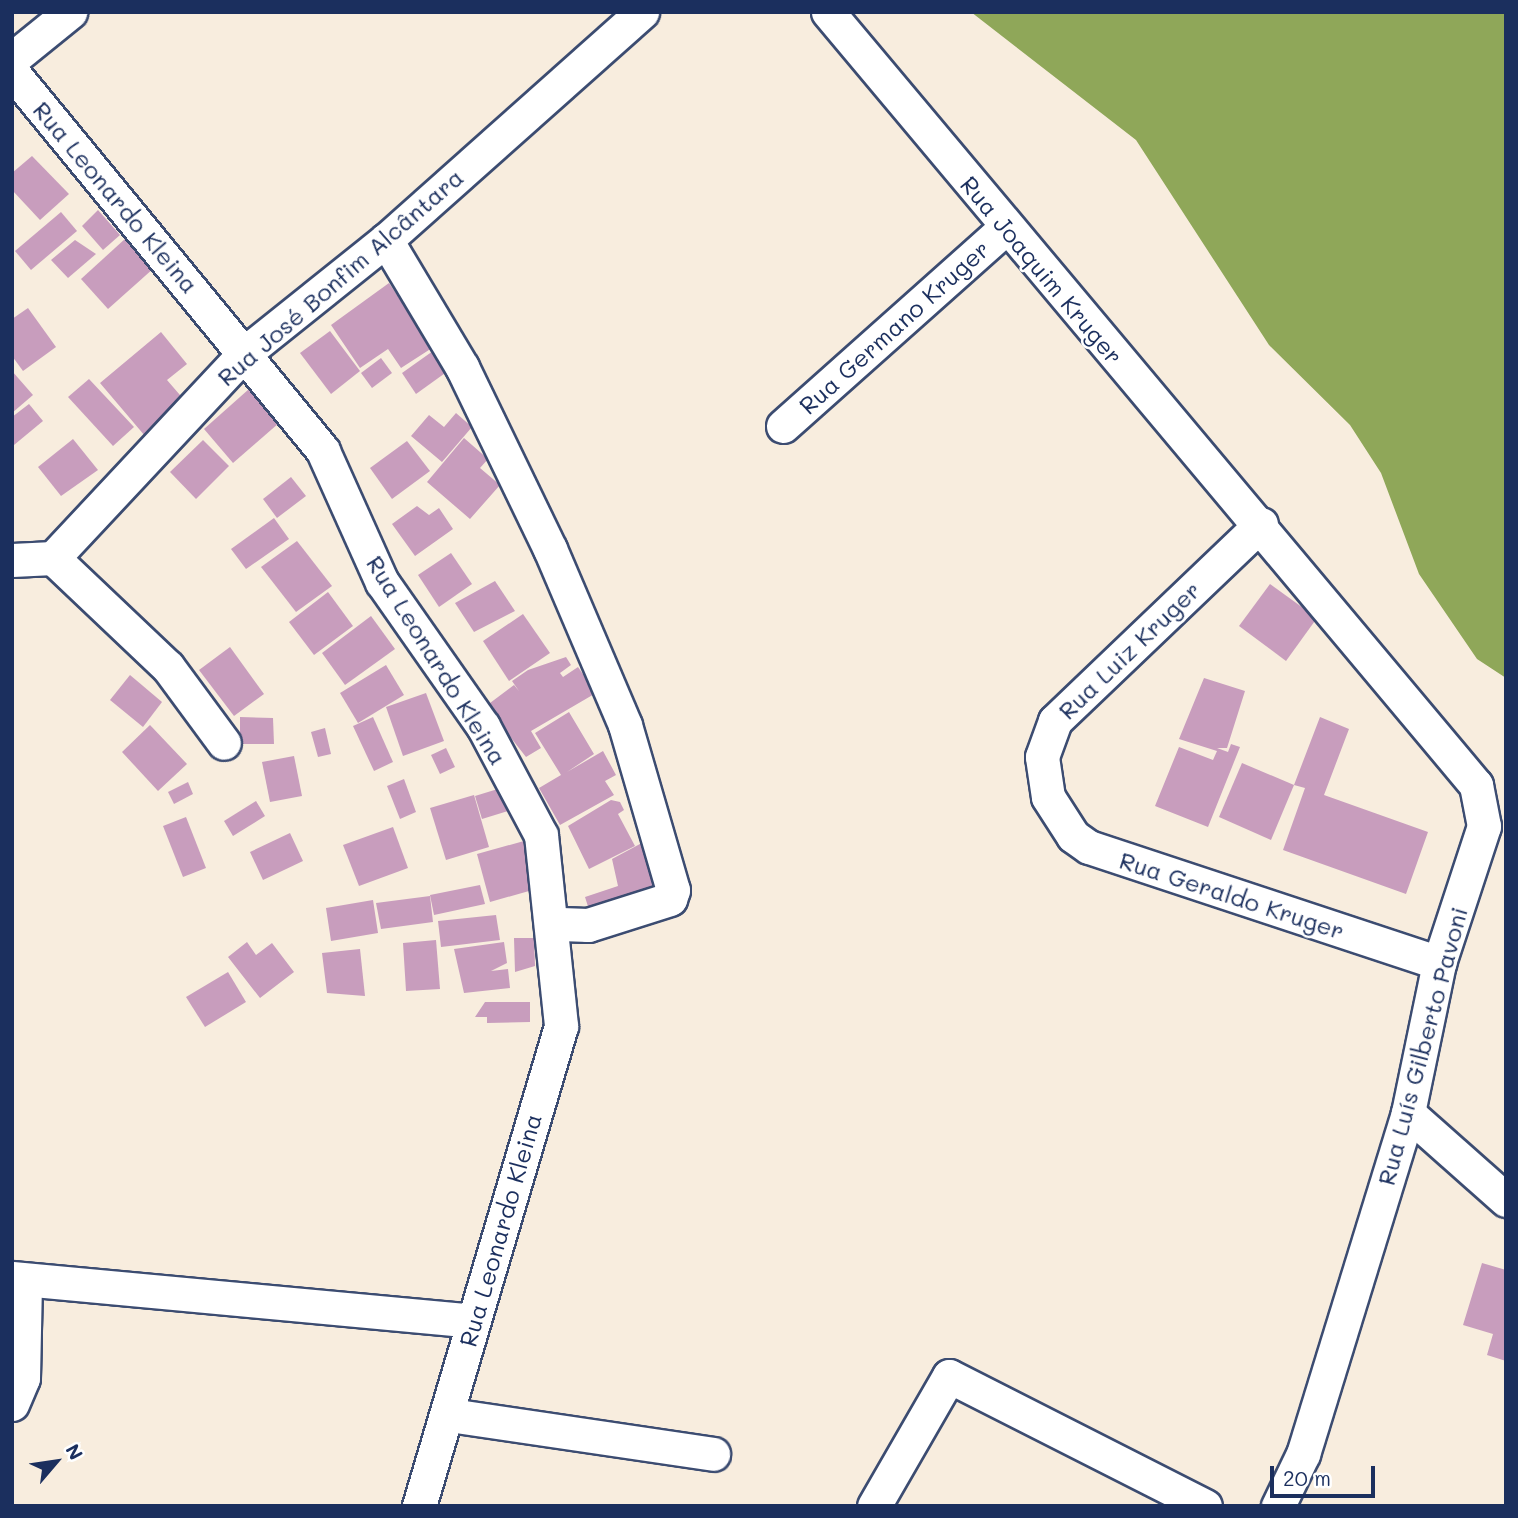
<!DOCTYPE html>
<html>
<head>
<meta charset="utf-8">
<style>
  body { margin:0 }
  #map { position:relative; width:1518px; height:1518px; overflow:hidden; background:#f8edde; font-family:Mali,sans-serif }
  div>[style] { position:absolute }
  .forest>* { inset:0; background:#8fa759 }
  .building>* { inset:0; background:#c89dbd }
  .roads { filter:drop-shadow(2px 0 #3c4c71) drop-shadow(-2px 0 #3c4c71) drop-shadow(0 2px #3c4c71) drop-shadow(0 -2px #3c4c71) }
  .street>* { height:33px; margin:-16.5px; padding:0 16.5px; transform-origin:16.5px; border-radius:16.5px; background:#fff }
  span { translate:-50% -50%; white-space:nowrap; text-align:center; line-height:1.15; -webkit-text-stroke:5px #fff; paint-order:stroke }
  .street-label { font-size:24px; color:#1b2f5e }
  .frame { position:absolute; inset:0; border:14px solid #1b2f5e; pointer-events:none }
  .north { position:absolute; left:21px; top:1427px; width:70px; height:70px; -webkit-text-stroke:5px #fff; paint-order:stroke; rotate:61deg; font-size:19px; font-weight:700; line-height:28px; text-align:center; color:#1b2f5e }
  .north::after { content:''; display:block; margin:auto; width:24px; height:32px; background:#1b2f5e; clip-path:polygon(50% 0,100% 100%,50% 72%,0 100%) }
  .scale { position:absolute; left:1270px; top:1466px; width:105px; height:32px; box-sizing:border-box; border:4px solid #1b2f5e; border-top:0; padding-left:9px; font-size:21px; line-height:24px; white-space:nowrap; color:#1b2f5e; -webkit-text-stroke:5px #fff; paint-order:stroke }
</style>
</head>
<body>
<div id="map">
  <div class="forest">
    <div style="clip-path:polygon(971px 12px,1506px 12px,1506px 678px,1477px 659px,1419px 574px,1381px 473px,1350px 425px,1269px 345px,1136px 140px)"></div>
  </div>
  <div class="building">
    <div style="clip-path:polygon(32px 156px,69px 194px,40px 220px,12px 190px,12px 173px)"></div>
    <div style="clip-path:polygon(98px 210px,120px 235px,103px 250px,82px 226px)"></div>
    <div style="clip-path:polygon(61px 212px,77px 231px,31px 270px,15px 251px)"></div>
    <div style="clip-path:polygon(126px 238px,154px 268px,108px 309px,81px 279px)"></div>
    <div style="clip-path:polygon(75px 240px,96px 254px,68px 278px,51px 260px)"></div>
    <div style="clip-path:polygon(389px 283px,432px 348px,401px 368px,388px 349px,360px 368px,331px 325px)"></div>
    <div style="clip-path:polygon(28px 308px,56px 347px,23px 371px,12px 356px,12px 319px)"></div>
    <div style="clip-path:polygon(330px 331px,360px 371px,331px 394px,300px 353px)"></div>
    <div style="clip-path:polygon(161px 332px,187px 364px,167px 380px,186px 402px,145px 436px,100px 383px)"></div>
    <div style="clip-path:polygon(433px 351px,448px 371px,416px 394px,402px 373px)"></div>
    <div style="clip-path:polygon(381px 358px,392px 373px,372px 388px,361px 373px)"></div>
    <div style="clip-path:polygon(12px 371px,33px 395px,12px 413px)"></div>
    <div style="clip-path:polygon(89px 379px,134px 427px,113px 446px,68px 397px)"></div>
    <div style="clip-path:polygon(249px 389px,279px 423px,233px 463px,204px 429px)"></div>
    <div style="clip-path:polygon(29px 404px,43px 421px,14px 445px,12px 417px)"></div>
    <div style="clip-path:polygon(456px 413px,472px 427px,442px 462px,411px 436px,429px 415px,444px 427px)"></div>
    <div style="clip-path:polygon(464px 438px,488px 459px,480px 468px,500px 485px,470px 519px,427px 482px)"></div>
    <div style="clip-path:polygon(73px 439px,98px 470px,61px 496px,38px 467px)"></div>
    <div style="clip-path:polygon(203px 440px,229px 466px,196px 499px,170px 472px)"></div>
    <div style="clip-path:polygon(407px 441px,430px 471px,392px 499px,370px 468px)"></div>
    <div style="clip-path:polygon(291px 477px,306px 496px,277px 518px,263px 499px)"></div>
    <div style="clip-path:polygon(417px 506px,429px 515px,439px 508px,453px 529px,415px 556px,392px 524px)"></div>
    <div style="clip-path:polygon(274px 518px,289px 539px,246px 569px,231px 549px)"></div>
    <div style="clip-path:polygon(297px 541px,332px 586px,296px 612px,261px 567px)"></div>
    <div style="clip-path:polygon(451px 553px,472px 584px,439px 607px,418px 575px)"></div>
    <div style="clip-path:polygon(495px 581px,515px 611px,474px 632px,455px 603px)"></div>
    <div style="clip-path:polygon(1270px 584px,1317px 618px,1286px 661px,1239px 626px)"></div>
    <div style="clip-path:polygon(328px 592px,353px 626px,314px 655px,289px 622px)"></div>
    <div style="clip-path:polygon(523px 614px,550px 653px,509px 681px,483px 641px)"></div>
    <div style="clip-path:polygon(371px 616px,395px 649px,345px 685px,322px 653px)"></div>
    <div style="clip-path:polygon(230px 647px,264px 694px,234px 716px,199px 670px)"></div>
    <div style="clip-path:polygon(566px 657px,571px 665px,560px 673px,563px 677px,578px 667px,596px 693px,531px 731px,541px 748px,526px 757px,486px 706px,514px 685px,519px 691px,512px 681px,528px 670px)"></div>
    <div style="clip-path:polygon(386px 665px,404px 695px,358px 723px,340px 693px)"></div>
    <div style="clip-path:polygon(130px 675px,162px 702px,143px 727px,110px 700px)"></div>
    <div style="clip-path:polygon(1204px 678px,1245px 691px,1227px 748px,1217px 748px,1228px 752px,1231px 744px,1240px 747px,1208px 827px,1155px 806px,1179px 747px,1213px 760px,1217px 751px,1179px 739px)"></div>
    <div style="clip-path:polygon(426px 693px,444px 741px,403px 756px,386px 707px)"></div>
    <div style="clip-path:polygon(569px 712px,594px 754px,567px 772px,603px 751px,616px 775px,605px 781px,614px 795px,560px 825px,539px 788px,561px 775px,535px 733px)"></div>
    <div style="clip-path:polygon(240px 717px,273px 718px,274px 744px,240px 744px)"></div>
    <div style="clip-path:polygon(373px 717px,393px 762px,374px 771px,353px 726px)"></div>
    <div style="clip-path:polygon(1320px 717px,1349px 729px,1324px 795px,1428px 832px,1406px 894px,1283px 850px,1305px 788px,1294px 785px)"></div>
    <div style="clip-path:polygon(150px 725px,187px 764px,158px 791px,122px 752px)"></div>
    <div style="clip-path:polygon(325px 728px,331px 754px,318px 757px,311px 732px)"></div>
    <div style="clip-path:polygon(446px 748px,455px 767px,440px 774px,431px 755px)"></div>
    <div style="clip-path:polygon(294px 756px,302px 796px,270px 802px,262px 762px)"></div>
    <div style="clip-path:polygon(1242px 763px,1294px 785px,1271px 840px,1219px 817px)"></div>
    <div style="clip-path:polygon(404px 779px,416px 812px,400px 819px,387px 786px)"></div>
    <div style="clip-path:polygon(188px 782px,193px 794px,174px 804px,168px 792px)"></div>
    <div style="clip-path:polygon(501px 788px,508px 811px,482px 819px,475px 796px)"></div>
    <div style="clip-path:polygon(474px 795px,489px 847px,446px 860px,430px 808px)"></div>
    <div style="clip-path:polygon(611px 800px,620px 802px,624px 810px,618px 814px,635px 846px,589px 869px,568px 826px)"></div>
    <div style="clip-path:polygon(256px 801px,265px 816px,233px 836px,224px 821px)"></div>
    <div style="clip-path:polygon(186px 817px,206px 868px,183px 877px,163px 826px)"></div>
    <div style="clip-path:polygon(393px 827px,408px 868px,359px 886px,343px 845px)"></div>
    <div style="clip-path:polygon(290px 833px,303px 861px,263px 880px,250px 852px)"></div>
    <div style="clip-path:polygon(653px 837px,663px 892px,591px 916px,585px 897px,618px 886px,612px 859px)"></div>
    <div style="clip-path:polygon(524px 841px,536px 889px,490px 902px,477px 854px)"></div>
    <div style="clip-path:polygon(480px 885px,485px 904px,434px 915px,430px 895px)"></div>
    <div style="clip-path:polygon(430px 896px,433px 922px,381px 929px,376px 903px)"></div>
    <div style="clip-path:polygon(373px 900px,378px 933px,331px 941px,326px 908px)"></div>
    <div style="clip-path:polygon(496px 915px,500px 940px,441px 947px,438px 921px)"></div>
    <div style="clip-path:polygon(514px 938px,534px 938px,535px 966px,515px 972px)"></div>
    <div style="clip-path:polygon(436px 940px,440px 989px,406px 991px,403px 943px)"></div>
    <div style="clip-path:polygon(247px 942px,256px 955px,272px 943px,294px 972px,260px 998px,228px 957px)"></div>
    <div style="clip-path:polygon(504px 942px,507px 963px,491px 971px,508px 969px,510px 988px,464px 993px,454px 949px)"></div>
    <div style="clip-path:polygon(360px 949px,365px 996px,327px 993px,322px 953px)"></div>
    <div style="clip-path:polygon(228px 972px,246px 1002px,205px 1027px,186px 997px)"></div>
    <div style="clip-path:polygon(485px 1002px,530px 1002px,530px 1022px,487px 1023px,487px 1017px,475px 1017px)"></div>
    <div style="clip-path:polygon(1482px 1263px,1506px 1270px,1506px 1361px,1487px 1355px,1493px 1334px,1463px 1325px)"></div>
  </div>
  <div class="roads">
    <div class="street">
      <div style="left:828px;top:12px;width:1009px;rotate:50.03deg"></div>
      <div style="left:1476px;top:785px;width:42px;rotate:79deg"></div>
      <div style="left:1484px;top:826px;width:144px;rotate:108.2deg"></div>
      <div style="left:1439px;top:963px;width:153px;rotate:101.7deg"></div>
      <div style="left:1408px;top:1113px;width:357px;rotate:107.1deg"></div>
      <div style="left:1303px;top:1454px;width:58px;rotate:115.7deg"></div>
      <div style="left:12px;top:59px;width:75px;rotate:-39deg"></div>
      <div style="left:12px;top:72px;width:490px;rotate:50.6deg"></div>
      <div style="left:323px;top:451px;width:144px;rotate:65.8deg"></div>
      <div style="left:382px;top:582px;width:176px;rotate:55deg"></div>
      <div style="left:483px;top:726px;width:123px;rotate:62deg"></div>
      <div style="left:541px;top:835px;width:192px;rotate:84deg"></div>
      <div style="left:561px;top:1026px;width:501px;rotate:106.48deg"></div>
      <div style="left:386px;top:240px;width:148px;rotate:59.1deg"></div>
      <div style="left:462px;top:367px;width:202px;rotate:64.2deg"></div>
      <div style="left:550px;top:549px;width:191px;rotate:66.9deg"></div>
      <div style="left:625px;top:725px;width:172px;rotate:73.8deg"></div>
      <div style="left:673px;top:890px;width:9px;rotate:108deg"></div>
      <div style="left:670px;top:899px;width:86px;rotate:162.4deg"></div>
      <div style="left:588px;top:925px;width:34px;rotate:-178deg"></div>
      <div style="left:783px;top:426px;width:297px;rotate:-41.7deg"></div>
      <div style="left:1261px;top:524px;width:285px;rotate:136.3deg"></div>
      <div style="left:1055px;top:721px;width:38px;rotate:110deg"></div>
      <div style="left:1042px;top:757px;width:40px;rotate:81.5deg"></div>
      <div style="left:1048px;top:797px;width:46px;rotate:57.3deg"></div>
      <div style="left:1073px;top:836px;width:19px;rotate:35deg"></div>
      <div style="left:1089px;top:847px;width:369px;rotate:18.3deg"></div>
      <div style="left:53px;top:558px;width:158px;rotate:43.5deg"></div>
      <div style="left:168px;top:667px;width:94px;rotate:53.6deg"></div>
      <div style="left:12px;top:560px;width:41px;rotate:-2.8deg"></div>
      <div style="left:53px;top:558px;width:282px;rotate:-46.9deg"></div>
      <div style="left:246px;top:352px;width:179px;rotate:-38.7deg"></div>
      <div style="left:386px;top:240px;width:343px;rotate:-41.7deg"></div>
      <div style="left:1408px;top:1113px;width:131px;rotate:41.6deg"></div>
      <div style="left:12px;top:1278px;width:462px;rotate:5.3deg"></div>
      <div style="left:12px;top:1404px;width:28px;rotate:-67deg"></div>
      <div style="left:23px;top:1378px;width:96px;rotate:-88.8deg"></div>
      <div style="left:450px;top:1415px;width:266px;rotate:8.4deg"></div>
      <div style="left:874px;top:1506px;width:150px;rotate:-60deg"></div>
      <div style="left:949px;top:1376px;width:287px;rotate:26.9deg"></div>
    </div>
  </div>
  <div class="street-label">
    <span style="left:116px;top:197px;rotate:50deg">Rua Leonardo Kleina</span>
    <span style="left:1042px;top:270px;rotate:50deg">Rua Joaquim Kruger</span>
    <span style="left:340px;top:277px;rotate:-41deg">Rua José Bonfim Alcântara</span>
    <span style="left:894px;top:327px;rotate:-42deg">Rua Germano Kruger</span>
    <span style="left:1129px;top:650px;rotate:-44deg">Rua Luiz Kruger</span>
    <span style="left:437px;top:660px;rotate:58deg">Rua Leonardo Kleina</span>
    <span style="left:1232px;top:895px;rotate:18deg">Rua Geraldo Kruger</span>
    <span style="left:1422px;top:1046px;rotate:-75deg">Rua Luís Gilberto Pavoni</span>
    <span style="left:500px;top:1230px;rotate:-74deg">Rua Leonardo Kleina</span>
  </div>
  <div class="frame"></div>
  <div class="north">N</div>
  <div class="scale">20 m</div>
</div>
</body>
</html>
